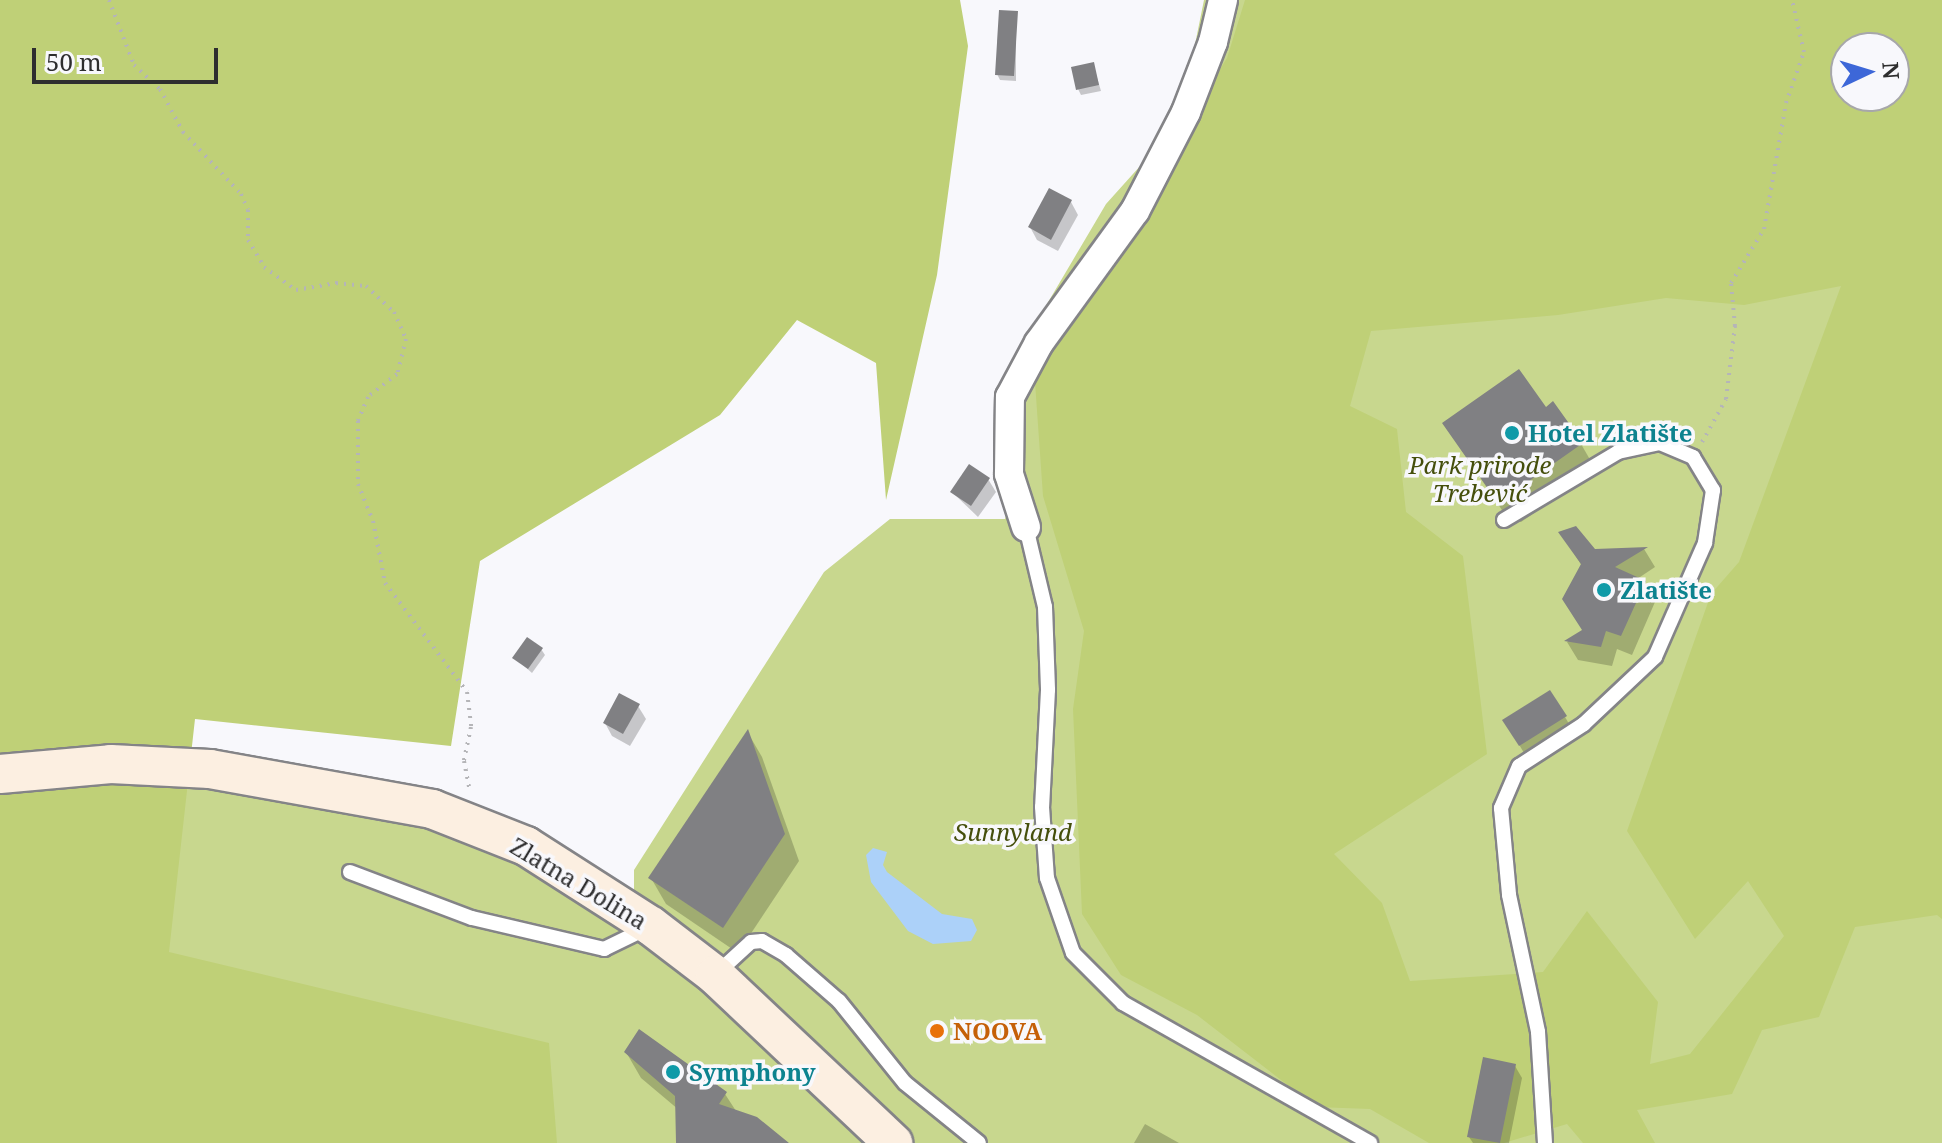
<!DOCTYPE html>
<html>
<head>
<meta charset="utf-8">
<style>
  body { margin:0 }
  #map { position:relative; width:1942px; height:1143px; overflow:hidden; background:#f8f8fc; font-family:"Noto Serif",serif }
  div>[style] { position:absolute }
  .green>* { inset:0; background:#c8d78e }
  .forest>* { inset:0; background:#bfd077 }
  .water>* { inset:0; background:#acd1f9 }
  .shadow>* { inset:0; background:#0003 }
  .building>* { inset:0; background:#808083 }
  .path>* { height:4px; margin-top:-2px; transform-origin:0; background:repeating-linear-gradient(90deg,#b5b5b8 0 2px,transparent 0 8px) }
  .roads { filter:drop-shadow(2px 0 #848487) drop-shadow(-2px 0 #848487) drop-shadow(0 2px #848487) drop-shadow(0 -2px #848487) }
  .service>* { height:14px; margin:-7px; padding:0 7px; transform-origin:7px; border-radius:7px; background:#fff }
  .minor>* { height:28px; margin:-14px; padding:0 14px; transform-origin:14px; border-radius:14px; background:#fff }
  .secondary>* { height:38px; margin:-19px; padding:0 19px; transform-origin:19px; border-radius:19px; background:#fcefe1 }
  .dots>* { width:22px; height:22px; translate:-50% -50%; box-sizing:border-box; border:4px solid #f8f8fc; border-radius:50% }
  span { translate:-50% -50%; white-space:nowrap; text-align:center; line-height:1.15; -webkit-text-stroke:7px #f8f8fc; paint-order:stroke }
  .culture-label { font-size:24px; color:#0d838f; font-weight:700 }
  .left { translate:0 -50%; text-align:left }
  .park-label { font-size:24px; color:#454f0c; font-style:italic }
  .street-label { font-size:24px; color:#2e2e2f }
  .food-label { font-size:24px; color:#c56008; font-weight:700 }
  .north { position:absolute; left:1830px; top:32px; width:80px; height:80px; box-sizing:border-box; background:#f8f8fc; border:2px solid #a7a7aa; border-radius:50%; rotate:86deg; font-size:22px; font-weight:700; line-height:32px; text-align:center; color:#2e2e2f }
  .north::after { content:''; display:block; margin:auto; width:28px; height:36px; background:#3d67d8; clip-path:polygon(50% 0,100% 100%,50% 72%,0 100%) }
  .scale { position:absolute; left:32px; top:48px; width:186px; height:36px; box-sizing:border-box; border:4px solid #2e2e2f; border-top:0; padding-left:10px; font-size:24px; line-height:28px; white-space:nowrap; color:#2e2e2f; -webkit-text-stroke:6px #f8f8fc; paint-order:stroke }
</style>
</head>
<body>
<div id="map">
  <div class="green">
    <div style="clip-path:polygon(evenodd,1204px 0,1942px 0,1942px 1143px,0 1143px,0 758px,244px 770px,527px 852px,753px 997px,715px 948px,634px 891px,634px 870px,824px 572px,890px 519px,1005px 519px,1013px 497px,1007px 395px,1011px 365px,1106px 204px,1159px 145px,1187px 84px,1204px 0,1846px 48px,1894px 48px,1894px 96px,1846px 96px,1846px 48px)"></div>
  </div>
  <div class="forest">
    <div style="clip-path:polygon(0 0,960px 0,968px 46px,937px 275px,886px 500px,876px 363px,797px 320px,720px 415px,480px 561px,451px 746px,195px 719px,169px 952px,549px 1043px,557px 1143px,0 1143px)"></div>
    <div style="clip-path:polygon(evenodd,1245px 0,1942px 0,1942px 919px,1937px 915px,1855px 927px,1819px 1017px,1762px 1030px,1732px 1094px,1637px 1110px,1655px 1143px,1583px 1143px,1567px 1124px,1504px 1143px,1429px 1143px,1370px 1109px,1316px 1107px,1197px 1015px,1121px 975px,1082px 914px,1073px 709px,1084px 631px,1043px 496px,1034px 368px,1227px 58px,1245px 0,1846px 48px,1894px 48px,1894px 96px,1846px 96px,1846px 48px,1245px 0,1841px 286px,1739px 562px,1711px 594px,1627px 831px,1695px 939px,1748px 881px,1784px 936px,1690px 1054px,1650px 1064px,1658px 1002px,1587px 911px,1543px 972px,1410px 981px,1382px 903px,1334px 854px,1487px 754px,1463px 556px,1406px 512px,1397px 429px,1350px 406px,1371px 331px,1558px 315px,1666px 298px,1744px 305px,1841px 286px)"></div>
  </div>
  <div class="water">
    <div style="clip-path:polygon(873px 848px,887px 852px,883px 865px,887px 872px,942px 914px,972px 919px,977px 930px,971px 941px,933px 944px,908px 931px,871px 882px,866px 855px)"></div>
  </div>
  <div class="shadow">
    <div style="clip-path:polygon(1016px 13px,1016px 81px,1000px 80px,997px 74px)"></div>
    <div style="clip-path:polygon(1093px 64px,1101px 91px,1081px 95px,1078px 89px)"></div>
    <div style="clip-path:polygon(1071px 202px,1078px 215px,1058px 251px,1037px 240px,1030px 227px)"></div>
    <div style="clip-path:polygon(1545px 410px,1581px 444px,1596px 470px,1521px 522px,1506px 516px,1444px 424px)"></div>
    <div style="clip-path:polygon(988px 479px,996px 492px,978px 517px,952px 492px)"></div>
    <div style="clip-path:polygon(1561px 533px,1594px 551px,1644px 549px,1655px 567px,1637px 579px,1655px 602px,1632px 655px,1617px 649px,1612px 666px,1578px 660px,1567px 642px,1583px 631px,1582px 566px)"></div>
    <div style="clip-path:polygon(541px 649px,545px 655px,532px 673px,515px 658px)"></div>
    <div style="clip-path:polygon(638px 706px,646px 719px,630px 746px,612px 736px,605px 723px)"></div>
    <div style="clip-path:polygon(1565px 717px,1572px 729px,1527px 758px,1505px 721px)"></div>
    <div style="clip-path:polygon(748px 733px,762px 757px,799px 861px,738px 953px,666px 904px,651px 878px)"></div>
    <div style="clip-path:polygon(626px 1052px,725px 1094px,736px 1111px,786px 1143px,682px 1143px,679px 1110px,641px 1078px)"></div>
    <div style="clip-path:polygon(1515px 1066px,1522px 1078px,1509px 1143px,1473px 1143px,1469px 1137px)"></div>
    <div style="clip-path:polygon(1145px 1124px,1179px 1143px,1134px 1143px)"></div>
  </div>
  <div class="building">
    <div style="clip-path:polygon(999px 10px,1018px 11px,1014px 76px,995px 75px)"></div>
    <div style="clip-path:polygon(1094px 62px,1099px 85px,1076px 90px,1071px 67px)"></div>
    <div style="clip-path:polygon(1049px 188px,1072px 200px,1051px 240px,1028px 227px)"></div>
    <div style="clip-path:polygon(1519px 369px,1546px 407px,1553px 401px,1583px 443px,1506px 497px,1489px 490px,1442px 423px)"></div>
    <div style="clip-path:polygon(969px 464px,990px 478px,971px 506px,950px 492px)"></div>
    <div style="clip-path:polygon(1576px 526px,1595px 549px,1648px 547px,1615px 567px,1646px 581px,1621px 636px,1606px 631px,1601px 647px,1564px 641px,1582px 630px,1562px 599px,1581px 564px,1558px 532px)"></div>
    <div style="clip-path:polygon(527px 637px,543px 648px,528px 669px,512px 658px)"></div>
    <div style="clip-path:polygon(1550px 690px,1567px 716px,1519px 746px,1502px 720px)"></div>
    <div style="clip-path:polygon(619px 693px,640px 704px,623px 734px,603px 723px)"></div>
    <div style="clip-path:polygon(748px 729px,785px 834px,723px 928px,648px 878px)"></div>
    <div style="clip-path:polygon(639px 1029px,727px 1092px,719px 1104px,757px 1117px,789px 1143px,676px 1143px,675px 1096px,624px 1052px)"></div>
    <div style="clip-path:polygon(1483px 1057px,1516px 1064px,1500px 1143px,1467px 1137px)"></div>
  </div>
  <div class="path">
    <div style="left:109px;top:0;width:70px;rotate:69deg"></div>
    <div style="left:134px;top:65px;width:35px;rotate:43deg"></div>
    <div style="left:160px;top:89px;width:49px;rotate:61.9deg"></div>
    <div style="left:183px;top:132px;width:85px;rotate:46.9deg"></div>
    <div style="left:241px;top:194px;width:17px;rotate:66deg"></div>
    <div style="left:248px;top:210px;width:30px;rotate:90deg"></div>
    <div style="left:248px;top:240px;width:31px;rotate:59deg"></div>
    <div style="left:264px;top:267px;width:39px;rotate:36deg"></div>
    <div style="left:296px;top:290px;width:41px;rotate:-9.9deg"></div>
    <div style="left:336px;top:283px;width:30px;rotate:6deg"></div>
    <div style="left:366px;top:286px;width:38px;rotate:43deg"></div>
    <div style="left:394px;top:312px;width:30px;rotate:66deg"></div>
    <div style="left:406px;top:339px;width:36px;rotate:104deg"></div>
    <div style="left:397px;top:374px;width:37px;rotate:142deg"></div>
    <div style="left:368px;top:397px;width:26px;rotate:113deg"></div>
    <div style="left:358px;top:421px;width:63px;rotate:90deg"></div>
    <div style="left:358px;top:484px;width:40px;rotate:68deg"></div>
    <div style="left:373px;top:521px;width:63px;rotate:79deg"></div>
    <div style="left:385px;top:583px;width:136px;rotate:53deg"></div>
    <div style="left:467px;top:692px;width:35px;rotate:83deg"></div>
    <div style="left:471px;top:727px;width:35px;rotate:102deg"></div>
    <div style="left:464px;top:761px;width:31px;rotate:79deg"></div>
    <div style="left:1702px;top:442px;width:49px;rotate:-60.8deg"></div>
    <div style="left:1726px;top:399px;width:74px;rotate:-83deg"></div>
    <div style="left:1735px;top:326px;width:43px;rotate:-95.3deg"></div>
    <div style="left:1731px;top:283px;width:63px;rotate:-58.6deg"></div>
    <div style="left:1764px;top:229px;width:128px;rotate:-80.1deg"></div>
    <div style="left:1786px;top:103px;width:54px;rotate:-70.6deg"></div>
    <div style="left:1804px;top:52px;width:53px;rotate:-103deg"></div>
  </div>
  <div class="roads">
    <div class="service">
      <div style="left:1504px;top:520px;width:133px;rotate:-30.8deg"></div>
      <div style="left:1618px;top:452px;width:43px;rotate:-12.1deg"></div>
      <div style="left:1660px;top:443px;width:36px;rotate:23deg"></div>
      <div style="left:1693px;top:457px;width:39px;rotate:59deg"></div>
      <div style="left:1713px;top:490px;width:54px;rotate:98.6deg"></div>
      <div style="left:1705px;top:543px;width:124px;rotate:113.7deg"></div>
      <div style="left:1655px;top:657px;width:98px;rotate:136.7deg"></div>
      <div style="left:1584px;top:724px;width:77px;rotate:147.1deg"></div>
      <div style="left:1519px;top:766px;width:46px;rotate:113.2deg"></div>
      <div style="left:1501px;top:808px;width:87px;rotate:84.7deg"></div>
      <div style="left:1509px;top:895px;width:140px;rotate:78deg"></div>
      <div style="left:1538px;top:1032px;width:111px;rotate:86.4deg"></div>
      <div style="left:1026px;top:527px;width:82px;rotate:76.6deg"></div>
      <div style="left:1045px;top:607px;width:83px;rotate:87.9deg"></div>
      <div style="left:1048px;top:690px;width:117px;rotate:92.9deg"></div>
      <div style="left:1042px;top:807px;width:71px;rotate:86deg"></div>
      <div style="left:1047px;top:878px;width:79px;rotate:70.9deg"></div>
      <div style="left:1073px;top:953px;width:71px;rotate:45deg"></div>
      <div style="left:1123px;top:1003px;width:284px;rotate:29.5deg"></div>
      <div style="left:350px;top:872px;width:130px;rotate:20.7deg"></div>
      <div style="left:472px;top:918px;width:136px;rotate:13.2deg"></div>
      <div style="left:604px;top:949px;width:48px;rotate:-26deg"></div>
      <div style="left:715px;top:975px;width:49px;rotate:-42.5deg"></div>
      <div style="left:751px;top:942px;width:11px;rotate:-5deg"></div>
      <div style="left:762px;top:941px;width:28px;rotate:30deg"></div>
      <div style="left:786px;top:955px;width:70px;rotate:41deg"></div>
      <div style="left:839px;top:1001px;width:105px;rotate:51.2deg"></div>
      <div style="left:905px;top:1083px;width:95px;rotate:39deg"></div>
    </div>
    <div class="minor">
      <div style="left:1026px;top:527px;width:56px;rotate:-107.8deg"></div>
      <div style="left:1009px;top:474px;width:77px;rotate:-89.3deg"></div>
      <div style="left:1010px;top:397px;width:61px;rotate:-61.8deg"></div>
      <div style="left:1039px;top:343px;width:163px;rotate:-54deg"></div>
      <div style="left:1135px;top:211px;width:111px;rotate:-62.7deg"></div>
      <div style="left:1186px;top:112px;width:75px;rotate:-68.9deg"></div>
      <div style="left:1213px;top:42px;width:43px;rotate:-76.6deg"></div>
    </div>
    <div class="secondary">
      <div style="left:0;top:774px;width:111px;rotate:-5.1deg"></div>
      <div style="left:111px;top:764px;width:99px;rotate:2.9deg"></div>
      <div style="left:210px;top:769px;width:226px;rotate:10.2deg"></div>
      <div style="left:432px;top:809px;width:101px;rotate:21.5deg"></div>
      <div style="left:526px;top:846px;width:148px;rotate:32.6deg"></div>
      <div style="left:651px;top:926px;width:81px;rotate:37.4deg"></div>
      <div style="left:715px;top:975px;width:245px;rotate:43.3deg"></div>
    </div>
  </div>
  <div class="dots">
    <div style="left:1512px;top:433px;background:#0f9aa8"></div>
    <div style="left:1604px;top:590px;background:#0f9aa8"></div>
    <div style="left:937px;top:1031px;background:#e8710a"></div>
    <div style="left:673px;top:1072px;background:#0f9aa8"></div>
  </div>
  <div class="culture-label">
    <span class="left" style="left:1528px;top:433px">Hotel Zlatište</span>
    <span class="left" style="left:1620px;top:590px">Zlatište</span>
    <span class="left" style="left:689px;top:1072px">Symphony</span>
  </div>
  <div class="park-label">
    <span style="left:1480px;top:479px">Park prirode<br>Trebević</span>
    <span style="left:1013px;top:832px">Sunnyland</span>
  </div>
  <div class="street-label">
    <span style="left:579px;top:883px;rotate:31deg">Zlatna Dolina</span>
  </div>
  <div class="food-label">
    <span class="left" style="left:953px;top:1031px">NOOVA</span>
  </div>
  <div class="north">N</div>
  <div class="scale">50 m</div>
</div>
</body>
</html>
